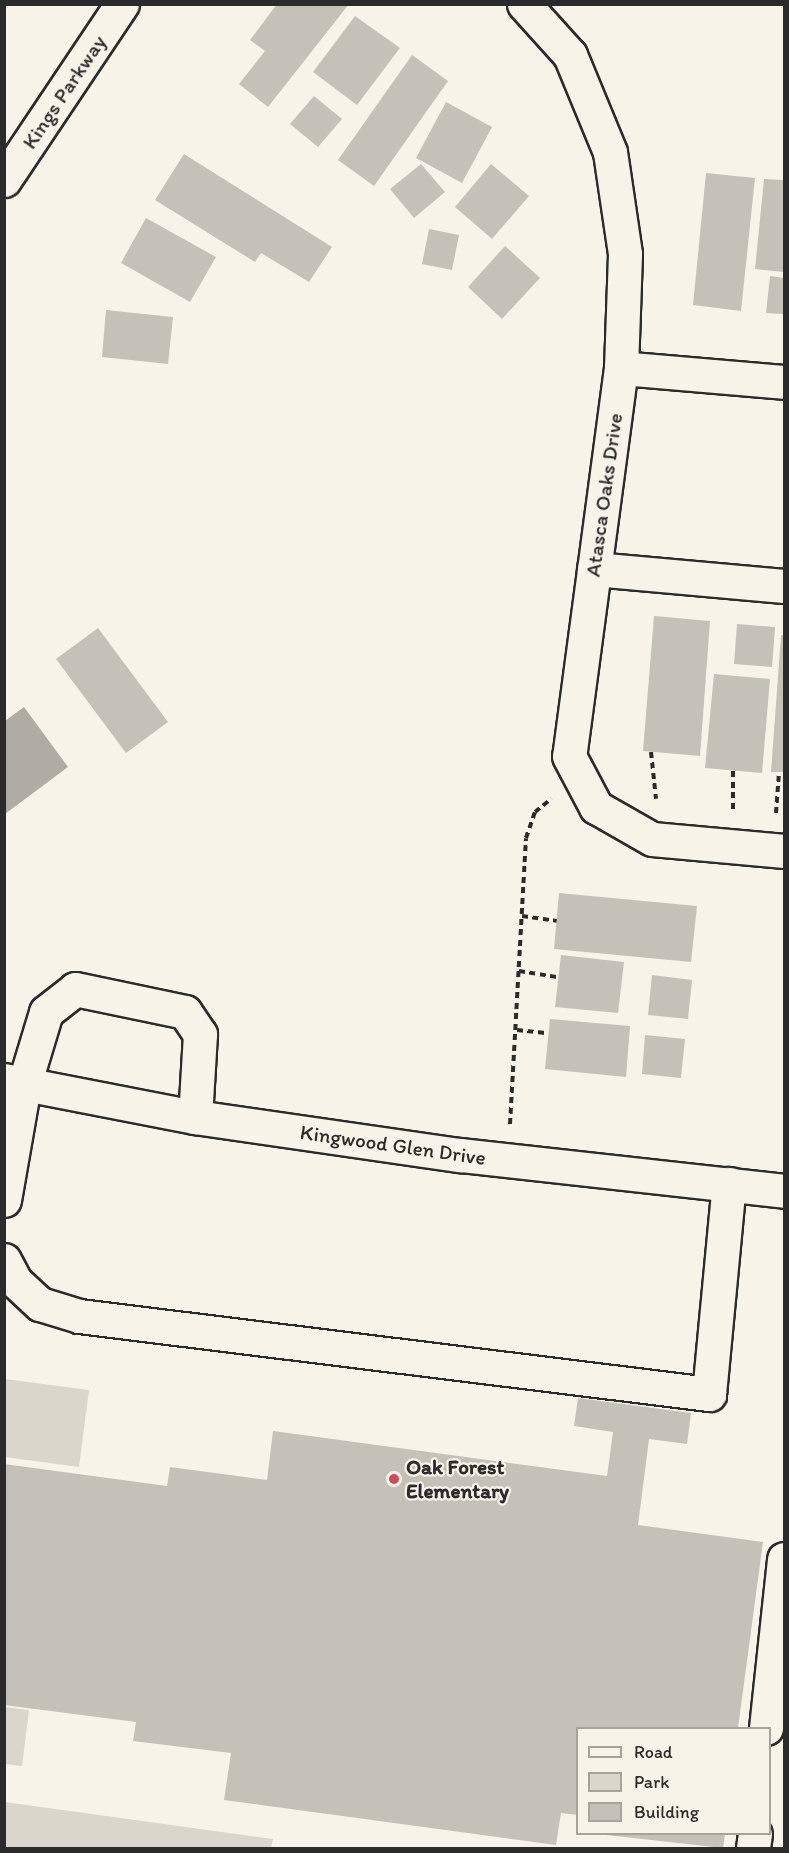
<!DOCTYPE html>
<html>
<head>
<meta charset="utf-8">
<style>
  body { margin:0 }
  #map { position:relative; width:789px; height:1853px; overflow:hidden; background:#f7f3e8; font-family:Itim,sans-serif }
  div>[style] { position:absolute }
  .green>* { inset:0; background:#dad6cc }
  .water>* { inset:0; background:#afaca4 }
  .building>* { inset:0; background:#c4c1b9 }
  .path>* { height:4px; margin-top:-2px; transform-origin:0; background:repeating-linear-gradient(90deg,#2b2b2b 0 6px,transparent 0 10.5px) }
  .roads { filter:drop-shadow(2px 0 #2b2b2b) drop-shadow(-2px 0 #2b2b2b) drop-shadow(0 2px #2b2b2b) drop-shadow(0 -2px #2b2b2b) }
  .minor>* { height:33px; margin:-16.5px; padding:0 16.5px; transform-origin:16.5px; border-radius:16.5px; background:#f7f3e8 }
  .dots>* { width:16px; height:16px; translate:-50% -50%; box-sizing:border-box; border:3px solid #f7f3e8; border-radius:50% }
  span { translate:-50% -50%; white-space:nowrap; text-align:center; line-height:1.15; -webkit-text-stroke:4.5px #f7f3e8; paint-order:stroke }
  .street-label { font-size:21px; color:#2b2b2b }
  .poi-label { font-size:21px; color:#2b2b2b; font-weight:700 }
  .left { translate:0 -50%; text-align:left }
  .frame { position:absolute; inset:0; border:6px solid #2b2b2b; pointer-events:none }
  .legend { position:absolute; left:576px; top:1727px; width:195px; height:108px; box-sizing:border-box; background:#f7f3e8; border:2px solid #a5a39c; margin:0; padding:8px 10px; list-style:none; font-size:18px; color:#2b2b2b }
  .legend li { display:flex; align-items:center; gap:12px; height:30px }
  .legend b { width:30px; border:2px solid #a5a39c }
</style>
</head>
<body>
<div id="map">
  <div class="green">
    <div style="clip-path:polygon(5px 1379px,89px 1390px,79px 1467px,5px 1457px)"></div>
    <div style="clip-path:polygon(5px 1707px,29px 1710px,22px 1766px,5px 1764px)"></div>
    <div style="clip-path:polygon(5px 1802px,273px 1839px,271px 1848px,5px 1848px)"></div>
  </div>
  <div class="water">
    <div style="clip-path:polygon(24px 707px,68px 767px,5px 814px,5px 721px)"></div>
  </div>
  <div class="building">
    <div style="clip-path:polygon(277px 4px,349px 4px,268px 107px,239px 84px,265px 51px,250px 40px)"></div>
    <div style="clip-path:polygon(355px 16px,400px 48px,357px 105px,313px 72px)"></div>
    <div style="clip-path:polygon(412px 55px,448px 81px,374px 186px,338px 160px)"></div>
    <div style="clip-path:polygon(314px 96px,342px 119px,318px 147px,290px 124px)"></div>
    <div style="clip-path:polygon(446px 102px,492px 127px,462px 183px,416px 158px)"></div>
    <div style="clip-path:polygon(184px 154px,332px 247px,309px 282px,261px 253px,255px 262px,155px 200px)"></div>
    <div style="clip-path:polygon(421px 164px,445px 192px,414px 218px,390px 189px)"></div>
    <div style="clip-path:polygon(491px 164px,529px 196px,492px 239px,455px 207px)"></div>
    <div style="clip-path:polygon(706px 173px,755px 178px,741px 311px,693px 305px)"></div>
    <div style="clip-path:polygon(764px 179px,784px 180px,784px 272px,755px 269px)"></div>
    <div style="clip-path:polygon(146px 218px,216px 257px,190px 302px,121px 263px)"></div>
    <div style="clip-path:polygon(429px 229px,459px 235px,452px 270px,422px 264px)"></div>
    <div style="clip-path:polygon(505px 246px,540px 278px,502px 319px,468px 287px)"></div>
    <div style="clip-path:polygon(770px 276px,784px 278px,784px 314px,766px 313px)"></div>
    <div style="clip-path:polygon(106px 310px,173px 317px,168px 364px,102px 357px)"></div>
    <div style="clip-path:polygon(654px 616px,710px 621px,700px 756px,643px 751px)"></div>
    <div style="clip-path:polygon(737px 624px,775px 627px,772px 667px,734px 664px)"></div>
    <div style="clip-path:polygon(98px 628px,168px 722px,126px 753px,56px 659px)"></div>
    <div style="clip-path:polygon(781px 635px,784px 635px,784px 772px,771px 772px)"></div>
    <div style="clip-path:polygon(714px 674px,770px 679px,762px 773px,705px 768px)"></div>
    <div style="clip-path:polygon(559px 893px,697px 906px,691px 962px,554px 949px)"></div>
    <div style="clip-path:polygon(561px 955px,624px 962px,618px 1013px,555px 1007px)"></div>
    <div style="clip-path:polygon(652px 975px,692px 980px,688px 1019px,648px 1015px)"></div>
    <div style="clip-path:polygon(550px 1019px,630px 1026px,626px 1077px,545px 1069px)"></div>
    <div style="clip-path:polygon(645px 1035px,685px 1039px,681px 1078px,642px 1074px)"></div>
    <div style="clip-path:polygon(578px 1398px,691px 1413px,687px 1444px,649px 1439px,638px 1525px,763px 1542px,738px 1728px,578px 1728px,578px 1815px,561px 1813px,556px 1845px,224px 1800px,231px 1753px,133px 1741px,136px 1722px,4px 1705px,4px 1464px,167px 1486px,170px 1467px,267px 1480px,273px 1431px,607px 1476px,613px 1432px,574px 1426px)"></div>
    <div style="clip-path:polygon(725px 1834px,723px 1848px,606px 1835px,606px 1834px)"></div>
  </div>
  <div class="path">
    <div style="left:651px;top:752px;width:47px;rotate:83.9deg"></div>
    <div style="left:733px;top:809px;width:39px;rotate:-90deg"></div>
    <div style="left:776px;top:813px;width:41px;rotate:-85.8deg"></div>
    <div style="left:522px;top:916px;width:35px;rotate:8deg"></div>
    <div style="left:519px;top:971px;width:39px;rotate:9deg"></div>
    <div style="left:517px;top:1030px;width:31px;rotate:6deg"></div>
    <div style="left:510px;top:1124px;width:286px;rotate:-86.8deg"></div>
    <div style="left:526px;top:838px;width:28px;rotate:-71deg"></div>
    <div style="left:535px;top:812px;width:21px;rotate:-39deg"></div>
  </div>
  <div class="roads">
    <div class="minor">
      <div style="left:524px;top:4px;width:69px;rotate:48deg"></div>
      <div style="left:570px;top:55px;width:105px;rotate:67.6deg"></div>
      <div style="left:610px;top:152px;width:103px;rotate:81.6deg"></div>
      <div style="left:625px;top:254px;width:114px;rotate:92deg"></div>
      <div style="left:621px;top:368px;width:391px;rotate:97.6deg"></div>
      <div style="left:569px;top:756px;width:58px;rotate:62.1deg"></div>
      <div style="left:596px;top:807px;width:64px;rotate:29.7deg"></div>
      <div style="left:652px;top:839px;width:133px;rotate:5.2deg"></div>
      <div style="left:4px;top:180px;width:212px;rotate:-56.2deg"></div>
      <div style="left:621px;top:368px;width:164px;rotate:4.9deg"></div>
      <div style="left:594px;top:569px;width:191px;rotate:5.1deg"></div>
      <div style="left:4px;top:1080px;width:195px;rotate:11deg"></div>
      <div style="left:195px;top:1117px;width:268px;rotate:8.2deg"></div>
      <div style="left:460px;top:1155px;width:326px;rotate:6.3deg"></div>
      <div style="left:4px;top:1200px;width:117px;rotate:-80.1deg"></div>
      <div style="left:24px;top:1085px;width:76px;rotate:-73.2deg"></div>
      <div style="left:46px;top:1012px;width:37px;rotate:-38deg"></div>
      <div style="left:75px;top:989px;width:112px;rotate:11.8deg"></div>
      <div style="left:185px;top:1012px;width:27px;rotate:56deg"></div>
      <div style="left:200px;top:1034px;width:83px;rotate:93.4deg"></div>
      <div style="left:4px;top:1260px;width:24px;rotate:62deg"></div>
      <div style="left:15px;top:1281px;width:34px;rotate:43deg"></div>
      <div style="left:40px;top:1304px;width:41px;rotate:17.1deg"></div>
      <div style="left:79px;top:1316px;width:635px;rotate:7.06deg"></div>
      <div style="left:709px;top:1394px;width:211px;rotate:-84.6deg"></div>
      <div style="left:766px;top:1728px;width:170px;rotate:-83.9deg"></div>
      <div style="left:753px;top:1848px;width:14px;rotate:-82deg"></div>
    </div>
  </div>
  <div class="dots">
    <div style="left:394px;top:1479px;background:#d1495b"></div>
  </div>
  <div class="street-label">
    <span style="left:64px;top:92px;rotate:-56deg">Kings Parkway</span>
    <span style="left:604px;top:495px;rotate:-82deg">Atasca Oaks Drive</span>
    <span style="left:393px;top:1145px;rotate:8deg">Kingwood Glen Drive</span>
  </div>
  <div class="poi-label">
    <span class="left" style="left:406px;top:1479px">Oak Forest<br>Elementary</span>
  </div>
  <div class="frame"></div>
  <ul class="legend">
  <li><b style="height:8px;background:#f7f3e8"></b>Road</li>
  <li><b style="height:16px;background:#dad6cc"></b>Park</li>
  <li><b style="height:16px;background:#c4c1b9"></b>Building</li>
  </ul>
</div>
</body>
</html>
